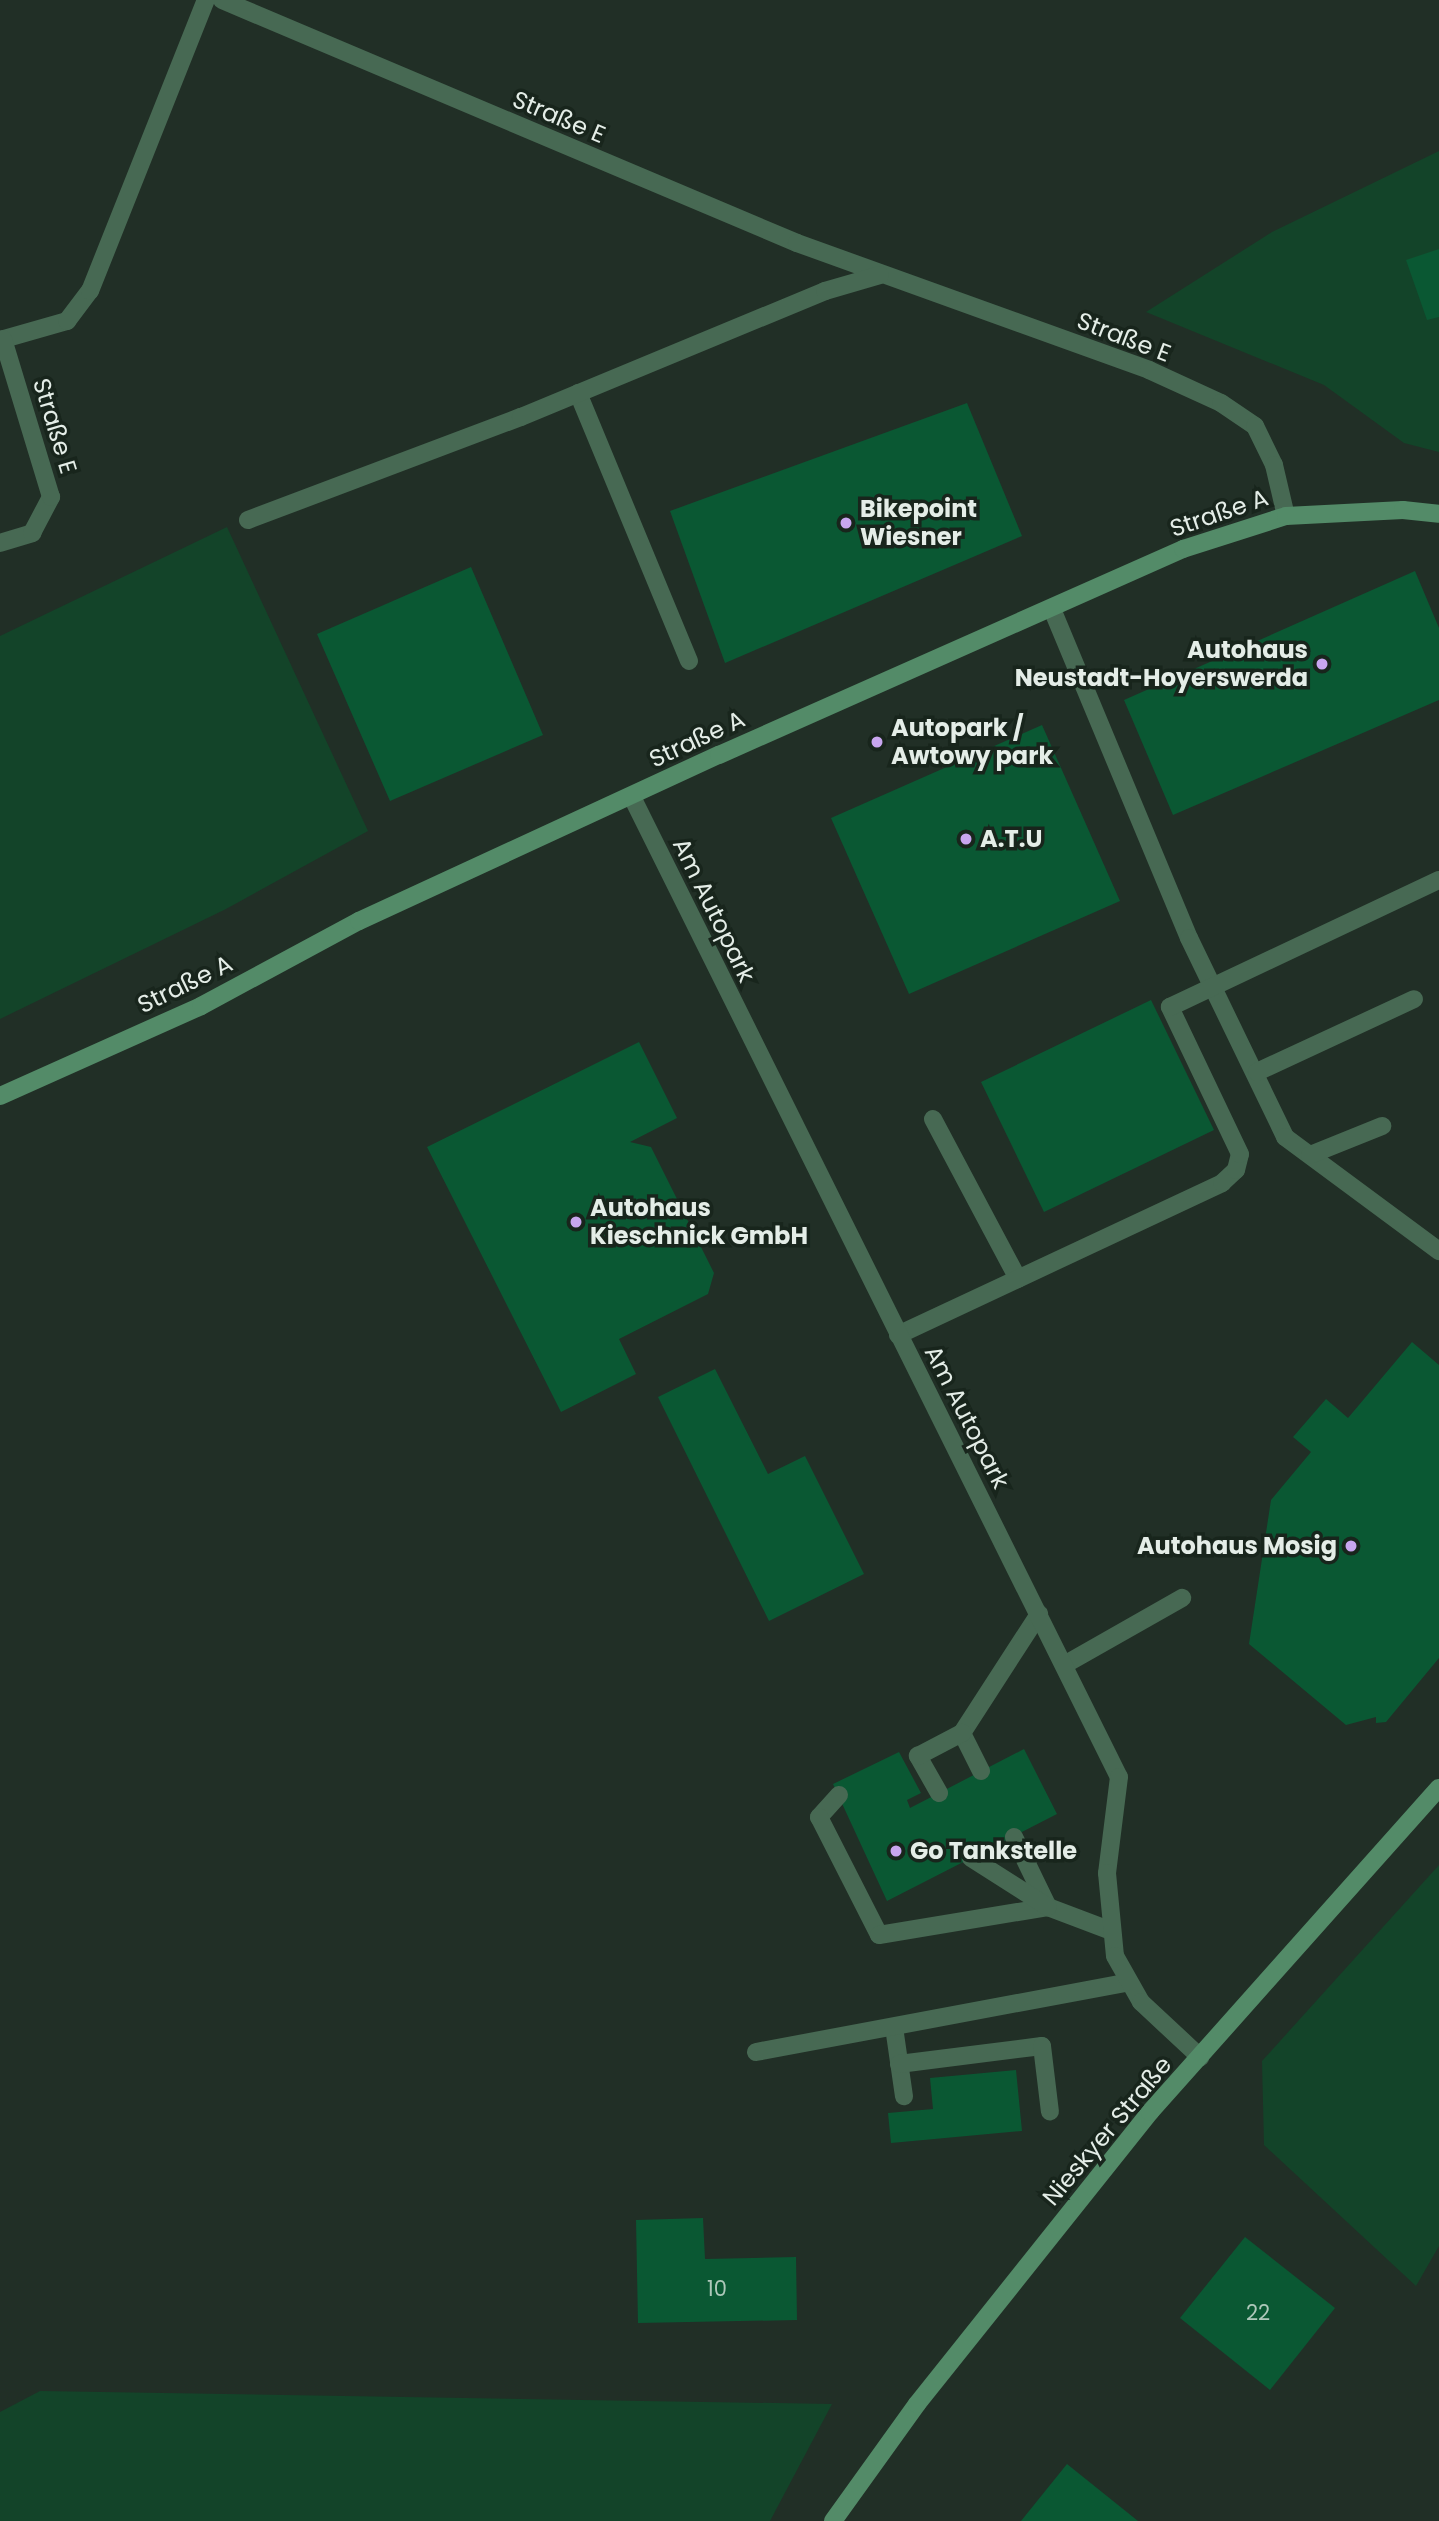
<!DOCTYPE html>
<html>
<head>
<meta charset="utf-8">
<style>
  body { margin:0 }
  #map { position:relative; width:1439px; height:2521px; overflow:hidden; background:#212f26; font-family:Poppins,sans-serif }
  div>[style] { position:absolute }
  .green>* { inset:0; background:#134429 }
  .building>* { inset:0; background:#0a5833 }
  .lane>* { height:18px; margin:-9px; padding:0 9px; transform-origin:9px; border-radius:9px; background:#476953 }
  .street>* { height:18px; margin:-9px; padding:0 9px; transform-origin:9px; border-radius:9px; background:#476953 }
  .secondary>* { height:18px; margin:-9px; padding:0 9px; transform-origin:9px; border-radius:9px; background:#538b68 }
  .dots>* { width:19px; height:19px; translate:-50% -50%; box-sizing:border-box; border:4px solid #18251c; border-radius:50% }
  span { translate:-50% -50%; white-space:nowrap; text-align:center; line-height:1.15; -webkit-text-stroke:7px #18251c; paint-order:stroke }
  .number-label { font-size:21px; color:#aec8ba }
  .number-label span { -webkit-text-stroke-width:0 }
  .street-label { font-size:24px; color:#e4ede7 }
  .poi-label { font-size:24px; color:#e4ede7; font-weight:700 }
  .left { translate:0 -50%; text-align:left }
  .right { translate:-100% -50%; text-align:right }
</style>
</head>
<body>
<div id="map">
  <div class="green">
    <div style="clip-path:polygon(1439px 151px,1439px 452px,1404px 443px,1324px 385px,1146px 312px,1272px 232px)"></div>
    <div style="clip-path:polygon(227px 527px,368px 831px,226px 909px,0 1019px,0 636px)"></div>
    <div style="clip-path:polygon(1439px 1865px,1439px 2246px,1416px 2286px,1264px 2145px,1262px 2061px)"></div>
    <div style="clip-path:polygon(40px 2391px,832px 2404px,770px 2521px,0 2521px,0 2412px)"></div>
  </div>
  <div class="building">
    <div style="clip-path:polygon(1439px 249px,1439px 317px,1427px 320px,1406px 260px)"></div>
    <div style="clip-path:polygon(967px 403px,1022px 536px,725px 663px,670px 511px)"></div>
    <div style="clip-path:polygon(471px 567px,543px 735px,390px 801px,317px 634px)"></div>
    <div style="clip-path:polygon(1415px 571px,1439px 628px,1439px 700px,1173px 815px,1124px 700px)"></div>
    <div style="clip-path:polygon(1042px 725px,1120px 901px,909px 994px,831px 818px)"></div>
    <div style="clip-path:polygon(1151px 1000px,1214px 1130px,1044px 1212px,981px 1082px)"></div>
    <div style="clip-path:polygon(639px 1042px,677px 1118px,630px 1142px,651px 1147px,714px 1273px,708px 1294px,619px 1339px,636px 1374px,561px 1412px,427px 1147px)"></div>
    <div style="clip-path:polygon(1412px 1342px,1439px 1365px,1439px 1658px,1386px 1722px,1376px 1723px,1376px 1717px,1346px 1725px,1249px 1644px,1271px 1500px,1311px 1452px,1293px 1437px,1326px 1399px,1348px 1418px)"></div>
    <div style="clip-path:polygon(715px 1369px,768px 1474px,805px 1456px,864px 1574px,769px 1621px,658px 1397px)"></div>
    <div style="clip-path:polygon(1024px 1749px,1057px 1814px,887px 1901px,833px 1784px,899px 1752px,921px 1793px,907px 1800px,910px 1808px)"></div>
    <div style="clip-path:polygon(1016px 2070px,1022px 2131px,891px 2143px,888px 2113px,933px 2109px,930px 2078px)"></div>
    <div style="clip-path:polygon(703px 2218px,705px 2259px,796px 2257px,797px 2320px,638px 2323px,636px 2220px)"></div>
    <div style="clip-path:polygon(1245px 2237px,1335px 2308px,1270px 2390px,1180px 2318px)"></div>
    <div style="clip-path:polygon(1067px 2464px,1138px 2521px,1021px 2521px)"></div>
  </div>
  <div class="lane">
    <div style="left:578px;top:393px;width:290px;rotate:67.5deg"></div>
    <div style="left:1052px;top:609px;width:356px;rotate:67.4deg"></div>
    <div style="left:1189px;top:938px;width:221px;rotate:64.2deg"></div>
    <div style="left:1285px;top:1137px;width:192px;rotate:36.5deg"></div>
    <div style="left:1257px;top:1072px;width:173px;rotate:-24.9deg"></div>
    <div style="left:933px;top:1119px;width:181px;rotate:62deg"></div>
    <div style="left:1310px;top:1155px;width:78px;rotate:-21.9deg"></div>
    <div style="left:898px;top:1335px;width:358px;rotate:-25.1deg"></div>
    <div style="left:1222px;top:1183px;width:19px;rotate:-43deg"></div>
    <div style="left:1236px;top:1170px;width:16px;rotate:-76deg"></div>
    <div style="left:1240px;top:1154px;width:163px;rotate:-115.5deg"></div>
    <div style="left:1170px;top:1007px;width:297px;rotate:-25.3deg"></div>
    <div style="left:1064px;top:1665px;width:136px;rotate:-29.6deg"></div>
    <div style="left:981px;top:1771px;width:42px;rotate:-116.6deg"></div>
    <div style="left:962px;top:1733px;width:142px;rotate:-57.1deg"></div>
    <div style="left:939px;top:1793px;width:43px;rotate:-119.6deg"></div>
    <div style="left:918px;top:1756px;width:50px;rotate:-27.6deg"></div>
    <div style="left:839px;top:1795px;width:30px;rotate:132deg"></div>
    <div style="left:819px;top:1817px;width:132px;rotate:63deg"></div>
    <div style="left:879px;top:1935px;width:171px;rotate:-9.4deg"></div>
    <div style="left:1014px;top:1837px;width:78px;rotate:64.1deg"></div>
    <div style="left:1048px;top:1907px;width:65px;rotate:20.7deg"></div>
    <div style="left:971px;top:1858px;width:91px;rotate:32.5deg"></div>
    <div style="left:894px;top:2027px;width:70px;rotate:81.8deg"></div>
    <div style="left:756px;top:2052px;width:376px;rotate:-10.6deg"></div>
    <div style="left:899px;top:2064px;width:144px;rotate:-7.2deg"></div>
    <div style="left:1042px;top:2046px;width:66px;rotate:83.1deg"></div>
  </div>
  <div class="street">
    <div style="left:222px;top:0;width:624px;rotate:22.91deg"></div>
    <div style="left:797px;top:243px;width:374px;rotate:19.8deg"></div>
    <div style="left:1149px;top:370px;width:79px;rotate:24.6deg"></div>
    <div style="left:1221px;top:403px;width:41px;rotate:34.1deg"></div>
    <div style="left:1255px;top:426px;width:43px;rotate:64deg"></div>
    <div style="left:1274px;top:465px;width:52px;rotate:76.8deg"></div>
    <div style="left:0;top:340px;width:70px;rotate:-15.8deg"></div>
    <div style="left:67px;top:321px;width:38px;rotate:-53deg"></div>
    <div style="left:90px;top:291px;width:313px;rotate:-68.3deg"></div>
    <div style="left:248px;top:520px;width:292px;rotate:-20.7deg"></div>
    <div style="left:521px;top:417px;width:329px;rotate:-22.5deg"></div>
    <div style="left:825px;top:291px;width:57px;rotate:-16.2deg"></div>
    <div style="left:0;top:543px;width:34px;rotate:-17deg"></div>
    <div style="left:32px;top:533px;width:41px;rotate:-62.2deg"></div>
    <div style="left:51px;top:497px;width:165px;rotate:-106.9deg"></div>
    <div style="left:632px;top:797px;width:1094px;rotate:63.58deg"></div>
    <div style="left:1119px;top:1777px;width:97px;rotate:97.1deg"></div>
    <div style="left:1107px;top:1873px;width:83px;rotate:84.5deg"></div>
    <div style="left:1115px;top:1956px;width:53px;rotate:60.5deg"></div>
    <div style="left:1141px;top:2002px;width:81px;rotate:43deg"></div>
  </div>
  <div class="secondary">
    <div style="left:0;top:1096px;width:220px;rotate:-24.1deg"></div>
    <div style="left:201px;top:1006px;width:179px;rotate:-28.3deg"></div>
    <div style="left:359px;top:921px;width:396px;rotate:-24.8deg"></div>
    <div style="left:719px;top:755px;width:508px;rotate:-23.94deg"></div>
    <div style="left:1183px;top:549px;width:108px;rotate:-17.8deg"></div>
    <div style="left:1286px;top:516px;width:117px;rotate:-2.9deg"></div>
    <div style="left:1403px;top:510px;width:36px;rotate:6deg"></div>
    <div style="left:833px;top:2521px;width:144px;rotate:-54.3deg"></div>
    <div style="left:917px;top:2404px;width:374px;rotate:-51.4deg"></div>
    <div style="left:1150px;top:2112px;width:434px;rotate:-48.3deg"></div>
  </div>
  <div class="dots">
    <div style="left:846px;top:523px;background:#c8a6ef"></div>
    <div style="left:1322px;top:664px;background:#c8a6ef"></div>
    <div style="left:877px;top:742px;background:#c8a6ef"></div>
    <div style="left:966px;top:839px;background:#c8a6ef"></div>
    <div style="left:576px;top:1222px;background:#c8a6ef"></div>
    <div style="left:1351px;top:1546px;background:#c8a6ef"></div>
    <div style="left:896px;top:1851px;background:#c8a6ef"></div>
  </div>
  <div class="number-label">
    <span style="left:717px;top:2289px">10</span>
    <span style="left:1258px;top:2313px">22</span>
  </div>
  <div class="street-label">
    <span style="left:559px;top:117px;rotate:23deg">Straße E</span>
    <span style="left:1124px;top:337px;rotate:21deg">Straße E</span>
    <span style="left:55px;top:426px;rotate:73deg">Straße E</span>
    <span style="left:1219px;top:513px;rotate:-19deg">Straße A</span>
    <span style="left:697px;top:739px;rotate:-25deg">Straße A</span>
    <span style="left:714px;top:910px;rotate:64deg">Am Autopark</span>
    <span style="left:185px;top:984px;rotate:-26deg">Straße A</span>
    <span style="left:967px;top:1417px;rotate:63deg">Am Autopark</span>
    <span style="left:1107px;top:2131px;rotate:-50deg">Nieskyer Straße</span>
  </div>
  <div class="poi-label">
    <span class="left" style="left:860px;top:523px">Bikepoint<br>Wiesner</span>
    <span class="right" style="left:1308px;top:664px">Autohaus<br>Neustadt-Hoyerswerda</span>
    <span class="left" style="left:891px;top:742px">Autopark /<br>Awtowy park</span>
    <span class="left" style="left:980px;top:839px">A.T.U</span>
    <span class="left" style="left:590px;top:1222px">Autohaus<br>Kieschnick GmbH</span>
    <span class="right" style="left:1337px;top:1546px">Autohaus Mosig</span>
    <span class="left" style="left:910px;top:1851px">Go Tankstelle</span>
  </div>
</div>
</body>
</html>
